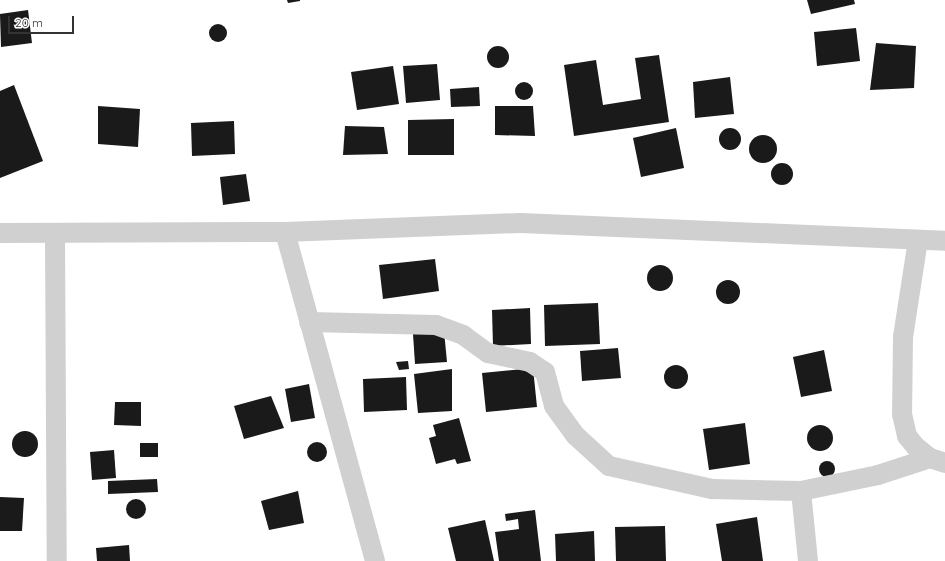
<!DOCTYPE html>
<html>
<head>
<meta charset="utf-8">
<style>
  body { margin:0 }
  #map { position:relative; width:945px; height:561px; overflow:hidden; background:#fff; font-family:Quicksand,sans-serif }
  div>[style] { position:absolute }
  .building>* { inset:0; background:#1a1a1a }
  .round { border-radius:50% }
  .minor>* { height:20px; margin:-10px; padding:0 10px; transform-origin:10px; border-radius:10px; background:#d0d0d0 }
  span { translate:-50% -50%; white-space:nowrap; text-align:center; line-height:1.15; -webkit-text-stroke:4px #fff; paint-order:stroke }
  .scale { position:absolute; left:8px; top:16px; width:66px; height:18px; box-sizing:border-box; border:2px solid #333; border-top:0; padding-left:5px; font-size:12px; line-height:14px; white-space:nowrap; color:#333; -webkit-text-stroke:3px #fff; paint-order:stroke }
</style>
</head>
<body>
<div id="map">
  <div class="building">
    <div style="clip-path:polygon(287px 0,300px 0,300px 1px,288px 3px)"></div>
    <div style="clip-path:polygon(807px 0,854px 0,855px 4px,811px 14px)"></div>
    <div style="clip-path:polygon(28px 10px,32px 43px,1px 47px,0 14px)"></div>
    <div class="round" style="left:209px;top:24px;width:18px;height:18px"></div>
    <div style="clip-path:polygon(856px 28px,860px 61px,817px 66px,814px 32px)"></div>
    <div style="clip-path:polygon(876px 43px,916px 46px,914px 88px,870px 90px)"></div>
    <div class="round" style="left:487px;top:46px;width:22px;height:22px"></div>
    <div style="clip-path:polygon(659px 55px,669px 122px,574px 136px,564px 65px,596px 60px,603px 105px,641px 99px,635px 58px)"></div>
    <div style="clip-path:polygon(437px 64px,440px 100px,406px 103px,403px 66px)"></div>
    <div style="clip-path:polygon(393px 66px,399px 104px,357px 110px,351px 72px)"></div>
    <div style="clip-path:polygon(730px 77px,734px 114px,695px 118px,693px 82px)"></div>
    <div class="round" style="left:515px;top:82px;width:18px;height:18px"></div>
    <div style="clip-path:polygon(14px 85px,43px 161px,0 178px,0 91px)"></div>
    <div style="clip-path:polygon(479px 87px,480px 106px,451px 107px,450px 89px)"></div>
    <div style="clip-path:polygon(98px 106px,140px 109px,138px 147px,98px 144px)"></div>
    <div style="clip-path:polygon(495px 106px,533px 106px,535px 136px,495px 135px)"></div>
    <div style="clip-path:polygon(454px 119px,454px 155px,408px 155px,408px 120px)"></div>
    <div style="clip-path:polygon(234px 121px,235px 154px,192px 156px,191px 123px)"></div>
    <div style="clip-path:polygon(345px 126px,384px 127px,388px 154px,343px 155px)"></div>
    <div class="round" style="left:719px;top:128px;width:22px;height:22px"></div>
    <div style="clip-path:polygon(676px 128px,684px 168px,641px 177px,633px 138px)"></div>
    <div class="round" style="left:749px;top:135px;width:28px;height:28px"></div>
    <div class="round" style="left:771px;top:163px;width:22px;height:22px"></div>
    <div style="clip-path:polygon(246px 174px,250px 201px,223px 205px,220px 177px)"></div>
    <div style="clip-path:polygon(435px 259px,439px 291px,383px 299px,379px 265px)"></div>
    <div class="round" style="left:647px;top:265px;width:26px;height:26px"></div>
    <div class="round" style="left:716px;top:280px;width:24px;height:24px"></div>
    <div style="clip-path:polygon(598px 303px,600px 344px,545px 346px,544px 305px)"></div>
    <div style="clip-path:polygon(530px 308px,531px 344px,493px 346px,492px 310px)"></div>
    <div style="clip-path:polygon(444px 331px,447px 362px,415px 364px,413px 334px)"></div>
    <div style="clip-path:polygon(618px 348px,621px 378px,582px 381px,580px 351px)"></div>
    <div style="clip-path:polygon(824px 350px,832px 391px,801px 397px,793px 357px)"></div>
    <div style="clip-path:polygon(408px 361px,409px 369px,399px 370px,396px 362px)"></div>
    <div class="round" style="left:664px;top:365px;width:24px;height:24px"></div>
    <div style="clip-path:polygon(533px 368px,537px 407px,486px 412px,482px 373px)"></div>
    <div style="clip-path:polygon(452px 369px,452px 411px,418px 413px,414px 374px)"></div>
    <div style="clip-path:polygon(406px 377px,407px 410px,364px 412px,363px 379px)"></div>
    <div style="clip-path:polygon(309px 384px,315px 418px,291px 422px,285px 389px)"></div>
    <div style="clip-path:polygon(271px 396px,284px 428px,244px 439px,234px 406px)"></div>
    <div style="clip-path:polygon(115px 402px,141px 402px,141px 426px,114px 425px)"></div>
    <div style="clip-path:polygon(459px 418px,471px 461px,457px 464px,455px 459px,436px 464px,429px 438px,436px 436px,433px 425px)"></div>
    <div style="clip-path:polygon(745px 423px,750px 464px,709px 470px,703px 429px)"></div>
    <div class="round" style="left:807px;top:425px;width:26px;height:26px"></div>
    <div class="round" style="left:12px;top:431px;width:26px;height:26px"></div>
    <div class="round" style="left:307px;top:442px;width:20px;height:20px"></div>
    <div style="clip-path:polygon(140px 443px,158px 443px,158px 457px,140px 457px)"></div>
    <div style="clip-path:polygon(114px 450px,116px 478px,92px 480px,90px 452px)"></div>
    <div class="round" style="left:819px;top:461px;width:16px;height:16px"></div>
    <div style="clip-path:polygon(157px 479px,158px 492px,108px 494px,108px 481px)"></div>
    <div style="clip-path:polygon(298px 491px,304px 523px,269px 530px,261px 501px)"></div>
    <div style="clip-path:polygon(0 497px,24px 498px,22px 531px,0 531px)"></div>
    <div class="round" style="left:126px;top:499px;width:20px;height:20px"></div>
    <div style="clip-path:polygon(535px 510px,541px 561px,499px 561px,495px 532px,519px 529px,518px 519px,506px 521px,505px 514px)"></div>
    <div style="clip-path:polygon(757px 517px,763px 561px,722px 561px,716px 524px)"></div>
    <div style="clip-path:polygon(485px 520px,494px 561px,456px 561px,448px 528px)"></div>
    <div style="clip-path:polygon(665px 526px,666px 561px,616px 561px,615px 527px)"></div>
    <div style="clip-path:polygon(594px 531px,595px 561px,556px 561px,555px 534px)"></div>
    <div style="clip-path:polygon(129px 545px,130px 561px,97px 561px,96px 548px)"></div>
  </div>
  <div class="minor">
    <div style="left:285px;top:232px;width:341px;rotate:74.7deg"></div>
    <div style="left:0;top:233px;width:285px;rotate:-0.2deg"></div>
    <div style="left:285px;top:232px;width:236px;rotate:-2.2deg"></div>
    <div style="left:521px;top:223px;width:424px;rotate:2.4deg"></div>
    <div style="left:55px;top:233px;width:328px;rotate:89.7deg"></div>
    <div style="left:918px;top:240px;width:98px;rotate:98.8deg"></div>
    <div style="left:903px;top:337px;width:77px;rotate:90.7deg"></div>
    <div style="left:902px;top:414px;width:23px;rotate:77deg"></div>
    <div style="left:907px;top:436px;width:14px;rotate:51deg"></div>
    <div style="left:916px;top:447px;width:18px;rotate:38deg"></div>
    <div style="left:930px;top:458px;width:16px;rotate:18deg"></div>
    <div style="left:309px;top:322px;width:127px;rotate:1.4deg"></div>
    <div style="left:436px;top:325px;width:29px;rotate:20deg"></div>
    <div style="left:463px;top:335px;width:31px;rotate:36deg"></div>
    <div style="left:488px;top:353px;width:43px;rotate:12.1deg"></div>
    <div style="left:530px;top:362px;width:18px;rotate:34deg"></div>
    <div style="left:545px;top:372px;width:35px;rotate:75deg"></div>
    <div style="left:554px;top:406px;width:36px;rotate:54deg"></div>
    <div style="left:575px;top:435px;width:46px;rotate:42.4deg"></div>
    <div style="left:609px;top:466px;width:106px;rotate:12.6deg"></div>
    <div style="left:712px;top:489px;width:89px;rotate:1.3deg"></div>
    <div style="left:801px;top:491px;width:79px;rotate:-11.7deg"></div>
    <div style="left:878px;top:475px;width:55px;rotate:-18.1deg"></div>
    <div style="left:801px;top:491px;width:70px;rotate:84.3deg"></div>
  </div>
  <div class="scale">20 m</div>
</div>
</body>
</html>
